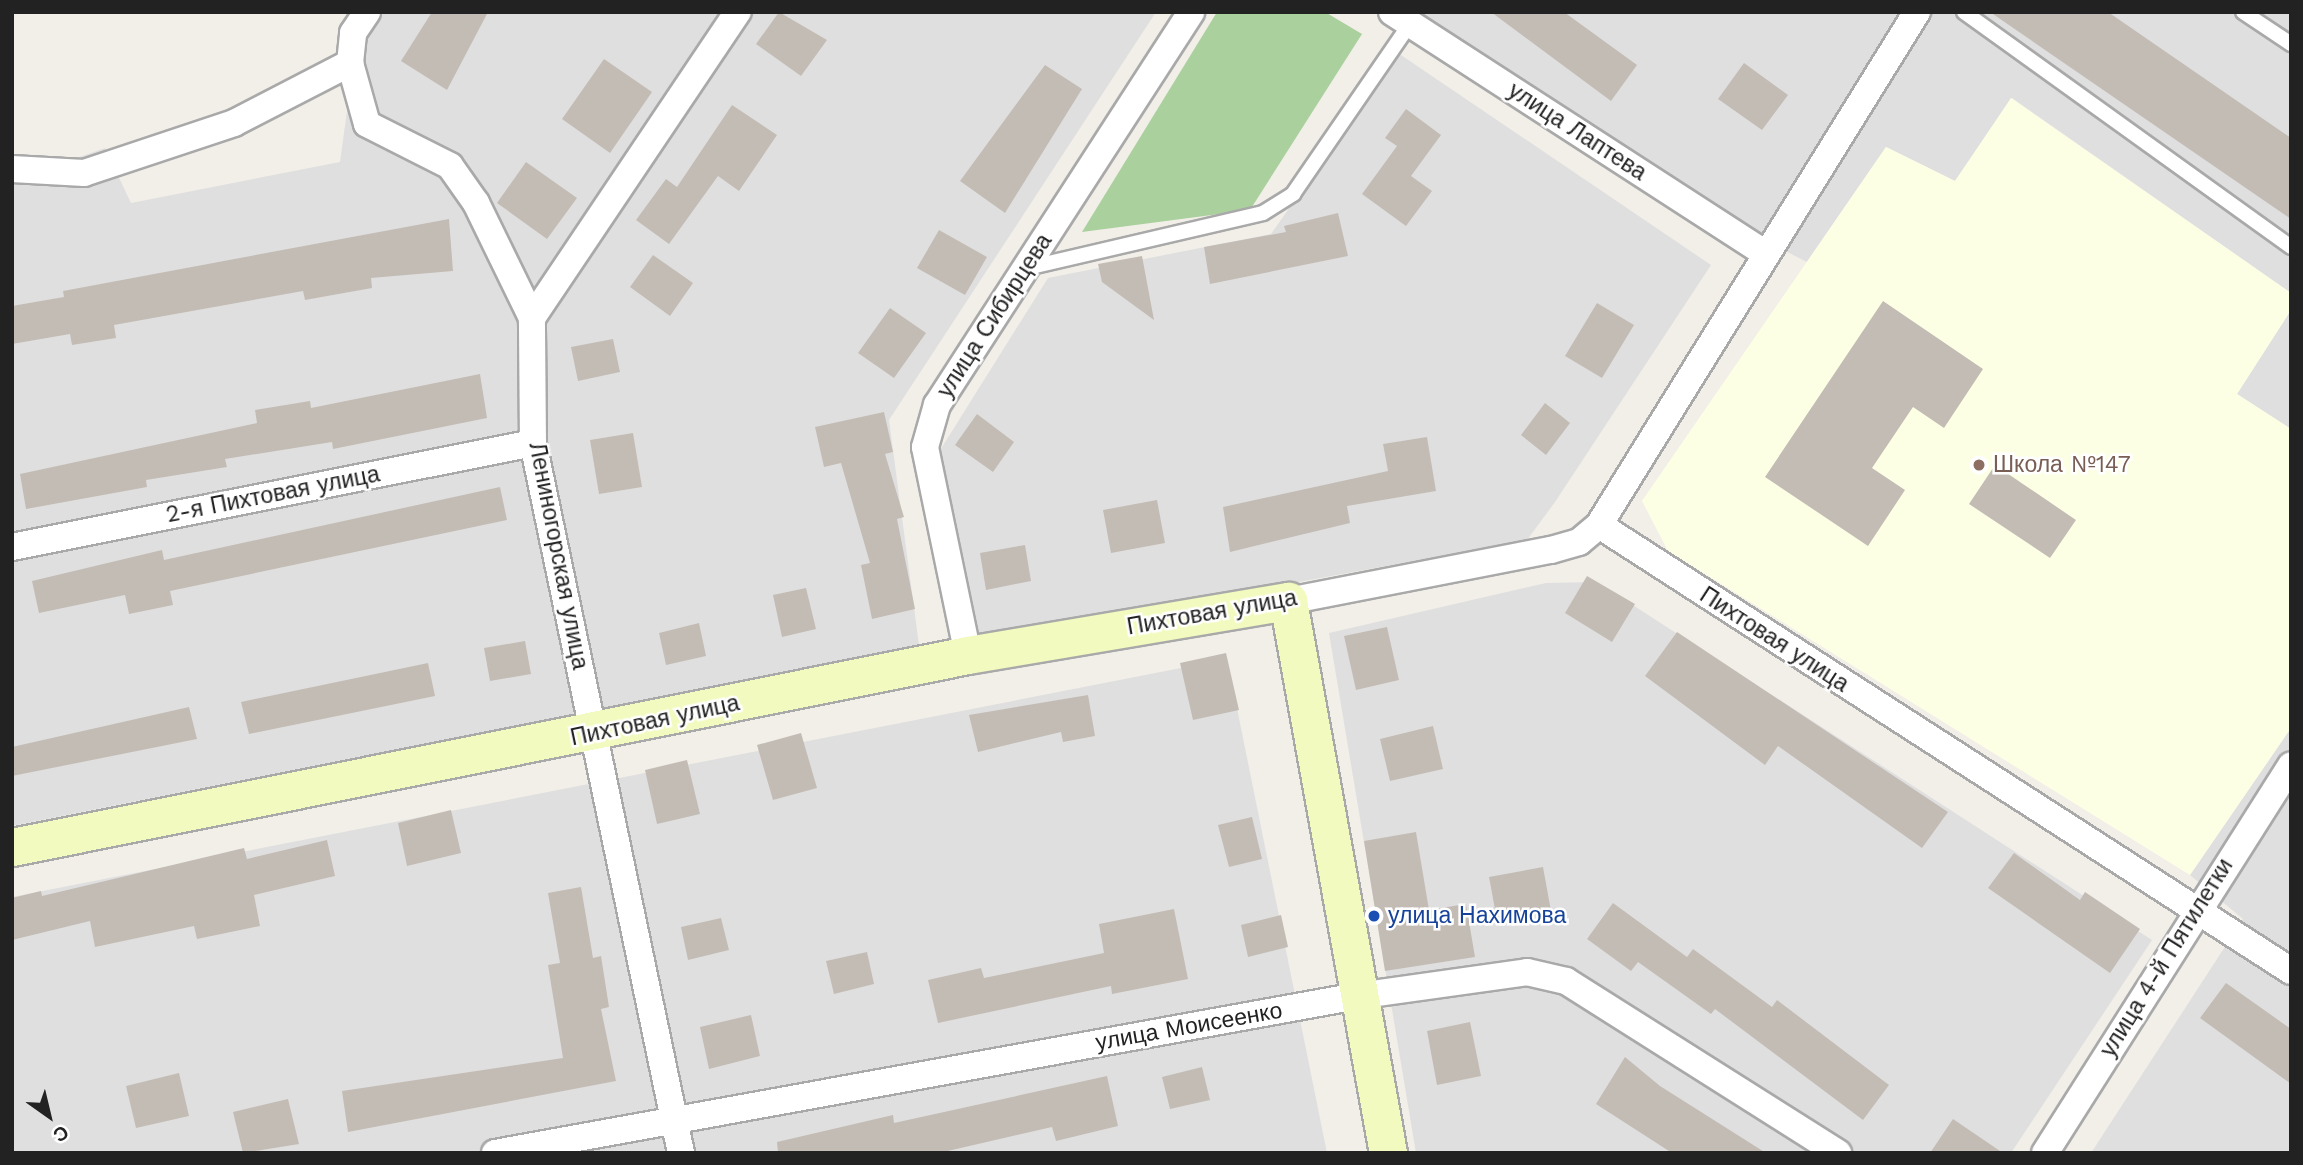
<!DOCTYPE html>
<html>
<head>
<meta charset="utf-8">
<style>
  body { margin:0 }
  #map { position:relative; width:2303px; height:1165px; overflow:hidden; background:#f2efe9; font-family:"Work Sans",sans-serif }
  div>[style] { position:absolute }
  .residential>* { inset:0; background:#e0dfdf }
  .education>* { inset:0; background:#fdffe5 }
  .forest>* { inset:0; background:#aad09e }
  .building>* { inset:0; background:#c3bcb5 }
  .roads { filter:drop-shadow(2px 0 #a9a9a9) drop-shadow(-2px 0 #a9a9a9) drop-shadow(0 2px #a9a9a9) drop-shadow(0 -2px #a9a9a9) }
  .lane>* { height:14px; margin:-7px; padding:0 7px; transform-origin:7px; border-radius:7px; background:#fff }
  .street>* { height:26px; margin:-13px; padding:0 13px; transform-origin:13px; border-radius:13px; background:#fff }
  .secondary>* { height:37px; margin:-18.5px; padding:0 18.5px; transform-origin:18.5px; border-radius:18.5px; background:#f3fabf }
  .dots>* { width:19px; height:19px; translate:-50% -50%; box-sizing:border-box; border:4px solid #fff; border-radius:50% }
  span { translate:-50% -50%; white-space:nowrap; text-align:center; line-height:1.15; -webkit-text-stroke:5px #fff; paint-order:stroke }
  .street-label { font-size:23px; color:#222 }
  .education-label { font-size:23px; color:#785e54 }
  .left { translate:0 -50%; text-align:left }
  .transit-label { font-size:23px; color:#164399 }
  .frame { position:absolute; inset:0; border:14px solid #222; pointer-events:none }
  .north { position:absolute; left:14px; top:1081px; width:70px; height:70px; -webkit-text-stroke:5px #fff; paint-order:stroke; rotate:146deg; font-size:19px; font-weight:700; line-height:28px; text-align:center; color:#222 }
  .north::after { content:''; display:block; margin:auto; width:24px; height:32px; background:#222; clip-path:polygon(50% 0,100% 100%,50% 72%,0 100%) }
</style>
</head>
<body>
<div id="map">
  <div class="residential">
    <div style="clip-path:polygon(377px 12px,1156px 12px,889px 420px,919px 645px,12px 826px,12px 181px,105px 148px,131px 203px,340px 162px,357px 39px)"></div>
    <div style="clip-path:polygon(1409px 12px,2291px 12px,2291px 293px,2012px 98px,1955px 181px,1886px 147px,1807px 262px,1732px 224px)"></div>
    <div style="clip-path:polygon(1398px 53px,1711px 265px,1555px 502px,1527px 540px,967px 643px,937px 455px,1048px 278px,1271px 234px)"></div>
    <div style="clip-path:polygon(2291px 310px,2291px 429px,2237px 394px)"></div>
    <div style="clip-path:polygon(1597px 582px,2152px 940px,2011px 1153px,1416px 1153px,1329px 633px,1546px 583px)"></div>
    <div style="clip-path:polygon(1227px 659px,1327px 1153px,12px 1153px,12px 897px)"></div>
    <div style="clip-path:polygon(2291px 728px,2291px 1153px,2091px 1153px,2243px 919px,2190px 875px)"></div>
  </div>
  <div class="education">
    <div style="clip-path:polygon(2011px 98px,2291px 293px,2291px 310px,2237px 394px,2291px 429px,2291px 728px,2190px 875px,1668px 551px,1642px 501px,1886px 147px,1955px 181px)"></div>
  </div>
  <div class="forest">
    <div style="clip-path:polygon(1217px 12px,1325px 12px,1362px 34px,1250px 210px,1082px 232px)"></div>
  </div>
  <div class="building">
    <div style="clip-path:polygon(432px 12px,488px 12px,447px 90px,401px 61px)"></div>
    <div style="clip-path:polygon(779px 12px,827px 40px,801px 76px,756px 44px)"></div>
    <div style="clip-path:polygon(1491px 12px,1564px 12px,1637px 65px,1611px 101px)"></div>
    <div style="clip-path:polygon(1990px 12px,2108px 12px,2291px 138px,2291px 219px)"></div>
    <div style="clip-path:polygon(604px 59px,652px 92px,610px 153px,562px 119px)"></div>
    <div style="clip-path:polygon(1744px 63px,1788px 95px,1762px 130px,1718px 99px)"></div>
    <div style="clip-path:polygon(1045px 65px,1082px 89px,1005px 213px,960px 181px)"></div>
    <div style="clip-path:polygon(732px 105px,777px 135px,739px 191px,718px 176px,669px 244px,636px 220px,666px 179px,677px 187px)"></div>
    <div style="clip-path:polygon(1406px 109px,1441px 135px,1411px 176px,1432px 191px,1406px 226px,1362px 194px,1397px 146px,1385px 138px)"></div>
    <div style="clip-path:polygon(526px 162px,577px 198px,547px 239px,497px 203px)"></div>
    <div style="clip-path:polygon(1338px 213px,1348px 256px,1210px 284px,1204px 247px,1286px 232px,1284px 226px)"></div>
    <div style="clip-path:polygon(449px 219px,453px 271px,371px 278px,372px 288px,305px 300px,303px 291px,114px 325px,116px 338px,72px 345px,70px 334px,12px 344px,12px 306px,64px 297px,63px 291px)"></div>
    <div style="clip-path:polygon(939px 230px,987px 257px,965px 295px,917px 268px)"></div>
    <div style="clip-path:polygon(653px 255px,693px 283px,670px 316px,630px 287px)"></div>
    <div style="clip-path:polygon(1142px 256px,1154px 320px,1102px 282px,1098px 264px)"></div>
    <div style="clip-path:polygon(1883px 301px,1983px 369px,1944px 428px,1913px 407px,1872px 468px,1905px 490px,1868px 546px,1765px 477px)"></div>
    <div style="clip-path:polygon(1597px 303px,1634px 325px,1602px 378px,1565px 356px)"></div>
    <div style="clip-path:polygon(890px 308px,926px 333px,894px 378px,858px 353px)"></div>
    <div style="clip-path:polygon(613px 339px,620px 372px,578px 381px,571px 347px)"></div>
    <div style="clip-path:polygon(480px 374px,487px 418px,333px 449px,332px 442px,225px 459px,227px 467px,146px 480px,147px 487px,26px 509px,20px 474px,257px 423px,255px 410px,310px 401px,311px 408px)"></div>
    <div style="clip-path:polygon(1545px 403px,1570px 423px,1546px 455px,1521px 435px)"></div>
    <div style="clip-path:polygon(884px 412px,893px 452px,885px 454px,904px 517px,897px 519px,915px 609px,872px 619px,861px 565px,870px 563px,841px 463px,824px 467px,815px 427px)"></div>
    <div style="clip-path:polygon(977px 414px,1014px 442px,993px 472px,955px 445px)"></div>
    <div style="clip-path:polygon(633px 433px,642px 487px,599px 494px,590px 440px)"></div>
    <div style="clip-path:polygon(1427px 437px,1436px 491px,1347px 506px,1350px 523px,1230px 552px,1223px 507px,1388px 471px,1383px 444px)"></div>
    <div style="clip-path:polygon(1995px 465px,2076px 520px,2050px 558px,1969px 504px)"></div>
    <div style="clip-path:polygon(500px 487px,507px 520px,170px 591px,173px 605px,129px 614px,125px 595px,39px 613px,32px 581px,162px 550px,164px 560px)"></div>
    <div style="clip-path:polygon(1157px 500px,1165px 543px,1111px 553px,1103px 510px)"></div>
    <div style="clip-path:polygon(1025px 545px,1031px 581px,986px 590px,980px 553px)"></div>
    <div style="clip-path:polygon(1587px 576px,1635px 604px,1612px 642px,1565px 613px)"></div>
    <div style="clip-path:polygon(806px 588px,816px 629px,782px 637px,773px 595px)"></div>
    <div style="clip-path:polygon(699px 623px,706px 656px,666px 665px,659px 633px)"></div>
    <div style="clip-path:polygon(1387px 627px,1399px 680px,1356px 690px,1344px 636px)"></div>
    <div style="clip-path:polygon(1677px 632px,1948px 812px,1922px 848px,1778px 746px,1765px 765px,1645px 676px)"></div>
    <div style="clip-path:polygon(525px 641px,531px 674px,490px 681px,484px 648px)"></div>
    <div style="clip-path:polygon(1226px 653px,1239px 710px,1193px 720px,1180px 663px)"></div>
    <div style="clip-path:polygon(428px 663px,435px 696px,249px 734px,241px 702px)"></div>
    <div style="clip-path:polygon(1088px 695px,1095px 736px,1063px 742px,1061px 732px,978px 752px,969px 715px)"></div>
    <div style="clip-path:polygon(189px 707px,197px 739px,12px 776px,12px 747px)"></div>
    <div style="clip-path:polygon(1433px 726px,1443px 769px,1390px 781px,1380px 739px)"></div>
    <div style="clip-path:polygon(801px 733px,817px 788px,773px 800px,757px 745px)"></div>
    <div style="clip-path:polygon(687px 760px,700px 814px,657px 824px,645px 770px)"></div>
    <div style="clip-path:polygon(451px 810px,461px 853px,407px 866px,398px 823px)"></div>
    <div style="clip-path:polygon(1252px 817px,1262px 859px,1229px 867px,1218px 825px)"></div>
    <div style="clip-path:polygon(1416px 832px,1429px 910px,1466px 904px,1475px 957px,1385px 971px,1364px 841px)"></div>
    <div style="clip-path:polygon(327px 840px,335px 876px,254px 895px,260px 926px,197px 939px,194px 926px,95px 947px,90px 921px,12px 940px,12px 898px,41px 891px,42px 896px,244px 848px,247px 859px)"></div>
    <div style="clip-path:polygon(2014px 853px,2080px 900px,2085px 892px,2140px 929px,2110px 973px,1988px 888px)"></div>
    <div style="clip-path:polygon(1543px 867px,1551px 911px,1497px 920px,1489px 877px)"></div>
    <div style="clip-path:polygon(581px 887px,593px 958px,601px 956px,609px 1007px,601px 1009px,616px 1081px,348px 1132px,342px 1091px,563px 1058px,548px 965px,560px 963px,548px 893px)"></div>
    <div style="clip-path:polygon(1613px 903px,1687px 957px,1693px 949px,1772px 1007px,1777px 1000px,1889px 1085px,1863px 1120px,1715px 1009px,1711px 1014px,1638px 962px,1631px 971px,1587px 939px)"></div>
    <div style="clip-path:polygon(1174px 909px,1188px 979px,1112px 994px,1111px 986px,938px 1023px,928px 980px,981px 968px,984px 978px,1104px 953px,1099px 924px)"></div>
    <div style="clip-path:polygon(1281px 915px,1288px 947px,1248px 957px,1241px 925px)"></div>
    <div style="clip-path:polygon(721px 918px,729px 950px,688px 960px,681px 927px)"></div>
    <div style="clip-path:polygon(867px 952px,874px 984px,834px 994px,826px 961px)"></div>
    <div style="clip-path:polygon(2226px 983px,2291px 1029px,2291px 1084px,2200px 1018px)"></div>
    <div style="clip-path:polygon(751px 1015px,760px 1056px,709px 1069px,700px 1027px)"></div>
    <div style="clip-path:polygon(1470px 1022px,1481px 1076px,1437px 1085px,1427px 1031px)"></div>
    <div style="clip-path:polygon(1625px 1057px,1660px 1086px,1766px 1153px,1672px 1153px,1596px 1104px)"></div>
    <div style="clip-path:polygon(1202px 1067px,1210px 1100px,1170px 1109px,1162px 1077px)"></div>
    <div style="clip-path:polygon(179px 1073px,189px 1116px,136px 1128px,126px 1086px)"></div>
    <div style="clip-path:polygon(1107px 1076px,1118px 1126px,1056px 1141px,1052px 1127px,939px 1153px,778px 1153px,777px 1142px,893px 1115px,894px 1123px)"></div>
    <div style="clip-path:polygon(288px 1099px,299px 1144px,243px 1153px,233px 1112px)"></div>
    <div style="clip-path:polygon(1953px 1119px,2003px 1153px,1930px 1153px)"></div>
  </div>
  <div class="roads">
    <div class="lane">
      <div style="left:1964px;top:12px;width:403px;rotate:35.7deg"></div>
      <div style="left:2243px;top:12px;width:58px;rotate:33.7deg"></div>
      <div style="left:1027px;top:268px;width:242px;rotate:-13.1deg"></div>
      <div style="left:1263px;top:213px;width:36px;rotate:-32deg"></div>
      <div style="left:1293px;top:194px;width:205px;rotate:-55.5deg"></div>
    </div>
    <div class="street">
      <div style="left:1392px;top:12px;width:442px;rotate:32.9deg"></div>
      <div style="left:350px;top:63px;width:63px;rotate:74.4deg"></div>
      <div style="left:367px;top:124px;width:93px;rotate:26.8deg"></div>
      <div style="left:450px;top:166px;width:45px;rotate:54.9deg"></div>
      <div style="left:476px;top:203px;width:128px;rotate:64deg"></div>
      <div style="left:12px;top:169px;width:72px;rotate:3.2deg"></div>
      <div style="left:84px;top:173px;width:158px;rotate:-18.4deg"></div>
      <div style="left:234px;top:123px;width:131px;rotate:-27.3deg"></div>
      <div style="left:350px;top:63px;width:30px;rotate:-84deg"></div>
      <div style="left:353px;top:33px;width:25px;rotate:-56deg"></div>
      <div style="left:1599px;top:525px;width:604px;rotate:-58.21deg"></div>
      <div style="left:12px;top:547px;width:531px;rotate:-11.29deg"></div>
      <div style="left:1288px;top:601px;width:268px;rotate:-11deg"></div>
      <div style="left:1551px;top:550px;width:29px;rotate:-16deg"></div>
      <div style="left:1579px;top:542px;width:26px;rotate:-40deg"></div>
      <div style="left:1599px;top:525px;width:823px;rotate:32.8deg"></div>
      <div style="left:968px;top:655px;width:212px;rotate:-101.7deg"></div>
      <div style="left:925px;top:447px;width:44px;rotate:-74.1deg"></div>
      <div style="left:937px;top:405px;width:468px;rotate:-57.1deg"></div>
      <div style="left:495px;top:1153px;width:876px;rotate:-10.32deg"></div>
      <div style="left:1357px;top:996px;width:172px;rotate:-8deg"></div>
      <div style="left:1527px;top:972px;width:40px;rotate:13deg"></div>
      <div style="left:1566px;top:981px;width:322px;rotate:32.3deg"></div>
      <div style="left:681px;top:1153px;width:725px;rotate:-101.77deg"></div>
      <div style="left:533px;top:443px;width:125px;rotate:-90.5deg"></div>
      <div style="left:532px;top:318px;width:369px;rotate:-56.1deg"></div>
      <div style="left:2045px;top:1153px;width:459px;rotate:-57.6deg"></div>
    </div>
    <div class="secondary">
      <div style="left:12px;top:847px;width:975px;rotate:-11.36deg"></div>
      <div style="left:968px;top:655px;width:325px;rotate:-9.6deg"></div>
      <div style="left:1288px;top:601px;width:561px;rotate:79.73deg"></div>
    </div>
  </div>
  <div class="dots">
    <div style="left:1979px;top:465px;background:#8d6e63"></div>
    <div style="left:1374px;top:916px;background:#1a4fb4"></div>
  </div>
  <div class="street-label">
    <span style="left:1577px;top:132px;rotate:33deg">улица Лаптева</span>
    <span style="left:995px;top:316px;rotate:-57deg">улица Сибирцева</span>
    <span style="left:273px;top:495px;rotate:-11deg">2-я Пихтовая улица</span>
    <span style="left:558px;top:556px;rotate:79deg">Лениногорская улица</span>
    <span style="left:1212px;top:613px;rotate:-10deg">Пихтовая улица</span>
    <span style="left:1774px;top:640px;rotate:33deg">Пихтовая улица</span>
    <span style="left:655px;top:721px;rotate:-12deg">Пихтовая улица</span>
    <span style="left:2167px;top:958px;rotate:-58deg">улица 4-й Пятилетки</span>
    <span style="left:1189px;top:1027px;rotate:-10deg">улица Моисеенко</span>
  </div>
  <div class="education-label">
    <span class="left" style="left:1993px;top:465px">Школа №147</span>
  </div>
  <div class="transit-label">
    <span class="left" style="left:1388px;top:916px">улица Нахимова</span>
  </div>
  <div class="frame"></div>
  <div class="north">С</div>
</div>
</body>
</html>
